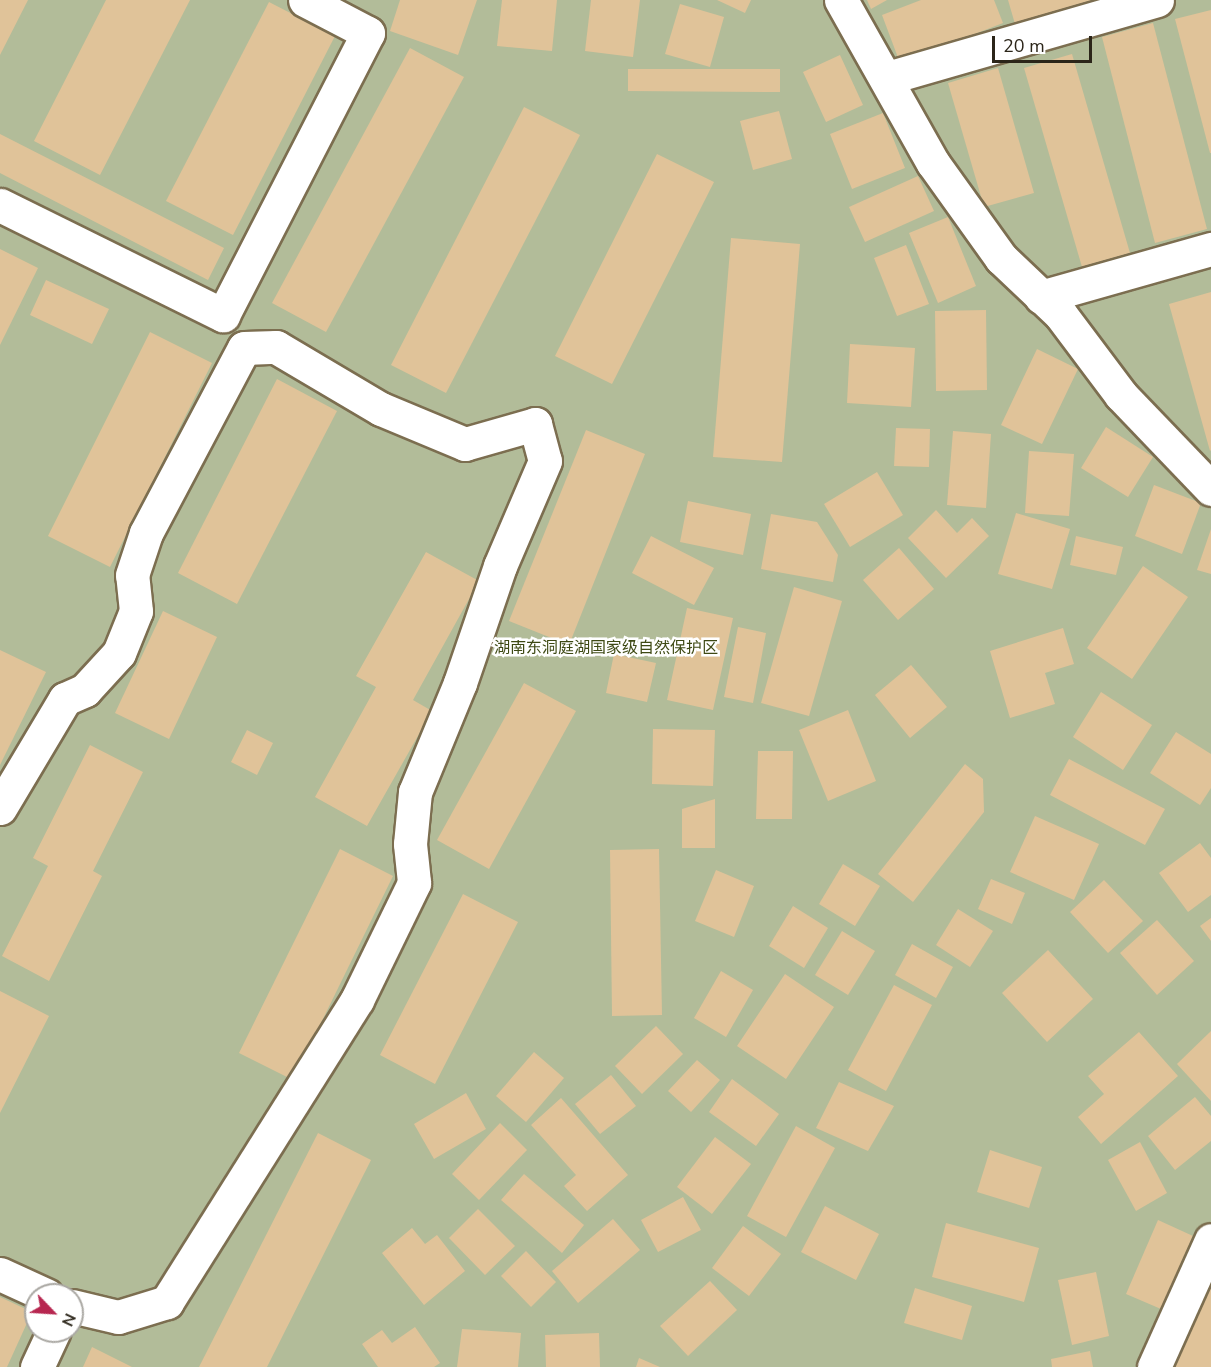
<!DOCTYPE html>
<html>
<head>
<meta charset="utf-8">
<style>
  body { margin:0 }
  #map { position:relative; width:1211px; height:1367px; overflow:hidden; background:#efe0be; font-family:"Nunito Sans","Noto Sans SC",sans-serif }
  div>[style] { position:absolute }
  .green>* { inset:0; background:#b2bc99 }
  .building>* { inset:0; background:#e0c399 }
  .roads { filter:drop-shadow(2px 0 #7c6e50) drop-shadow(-2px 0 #7c6e50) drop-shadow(0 2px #7c6e50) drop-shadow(0 -2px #7c6e50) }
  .minor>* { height:33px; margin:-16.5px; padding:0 16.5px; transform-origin:16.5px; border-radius:16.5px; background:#fff }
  span { translate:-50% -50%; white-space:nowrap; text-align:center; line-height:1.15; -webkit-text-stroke:5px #fff; paint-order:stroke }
  .park-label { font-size:16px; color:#3e4914 }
  .north { position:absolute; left:24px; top:1283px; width:60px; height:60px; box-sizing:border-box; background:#fff; border:2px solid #aaa8a3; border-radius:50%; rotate:115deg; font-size:16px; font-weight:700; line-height:24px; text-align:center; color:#2b2519 }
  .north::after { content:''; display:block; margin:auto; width:21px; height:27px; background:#b72750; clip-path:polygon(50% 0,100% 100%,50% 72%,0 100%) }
  .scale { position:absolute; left:992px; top:36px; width:100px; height:27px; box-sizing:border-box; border:3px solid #2b2519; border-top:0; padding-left:8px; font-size:18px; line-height:21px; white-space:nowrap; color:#2b2519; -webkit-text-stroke:4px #fff; paint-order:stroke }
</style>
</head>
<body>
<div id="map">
  <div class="green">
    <div style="clip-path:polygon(evenodd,0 0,1211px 0,1211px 1367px,0 1367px,0 0,36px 1295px,72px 1295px,72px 1331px,36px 1331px,36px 1295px)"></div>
  </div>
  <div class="building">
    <div style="clip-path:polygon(0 0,28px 0,0 55px)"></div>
    <div style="clip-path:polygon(106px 0,190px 0,100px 175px,34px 141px)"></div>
    <div style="clip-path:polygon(400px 0,477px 0,458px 55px,390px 31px)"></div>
    <div style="clip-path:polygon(502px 0,557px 0,552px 51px,497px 46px)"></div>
    <div style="clip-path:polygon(591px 0,640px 0,633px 57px,585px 51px)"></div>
    <div style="clip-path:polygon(717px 0,751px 0,745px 13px)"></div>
    <div style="clip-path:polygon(867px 0,887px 0,871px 9px)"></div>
    <div style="clip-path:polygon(921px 0,994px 0,1003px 23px,900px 63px,882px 15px)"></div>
    <div style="clip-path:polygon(1008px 0,1091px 0,1091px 1px,1015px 24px)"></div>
    <div style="clip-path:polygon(269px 2px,335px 36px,233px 235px,166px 201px)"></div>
    <div style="clip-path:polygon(680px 4px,724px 17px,710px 67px,665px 54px)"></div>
    <div style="clip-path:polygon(1211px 10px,1211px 153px,1210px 153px,1175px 19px)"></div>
    <div style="clip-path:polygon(1153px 23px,1207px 229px,1155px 243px,1102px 37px)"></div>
    <div style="clip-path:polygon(410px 48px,464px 77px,326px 332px,272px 303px)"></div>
    <div style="clip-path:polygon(1072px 54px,1130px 253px,1082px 267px,1024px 68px)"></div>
    <div style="clip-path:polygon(840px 55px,863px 105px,826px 122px,803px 72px)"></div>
    <div style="clip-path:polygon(998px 68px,1034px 193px,984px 207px,948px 83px)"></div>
    <div style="clip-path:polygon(628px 69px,780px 69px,780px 92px,628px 91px)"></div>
    <div style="clip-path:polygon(524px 107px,580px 135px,446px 393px,391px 365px)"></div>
    <div style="clip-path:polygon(779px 111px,792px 159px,753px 170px,740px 121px)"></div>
    <div style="clip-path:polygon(883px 113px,905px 168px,852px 189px,830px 134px)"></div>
    <div style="clip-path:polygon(0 134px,224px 248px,208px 280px,0 173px)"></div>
    <div style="clip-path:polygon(657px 154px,714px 182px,612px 384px,555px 356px)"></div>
    <div style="clip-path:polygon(918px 176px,934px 211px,865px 242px,849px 207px)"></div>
    <div style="clip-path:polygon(948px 217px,976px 286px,938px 303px,909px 233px)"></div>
    <div style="clip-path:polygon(731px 238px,800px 244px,782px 462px,713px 457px)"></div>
    <div style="clip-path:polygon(906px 245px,929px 304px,897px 316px,874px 258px)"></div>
    <div style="clip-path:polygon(0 249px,38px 268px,0 345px)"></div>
    <div style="clip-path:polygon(46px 280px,109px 309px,92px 344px,30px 315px)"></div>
    <div style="clip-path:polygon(1211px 292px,1211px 450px,1210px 451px,1169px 304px)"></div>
    <div style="clip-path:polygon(986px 310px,987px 390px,936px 391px,935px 311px)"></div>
    <div style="clip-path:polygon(150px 332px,212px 363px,110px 567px,48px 536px)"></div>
    <div style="clip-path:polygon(850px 344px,915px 348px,911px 407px,847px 403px)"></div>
    <div style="clip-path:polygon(1037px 349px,1078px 369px,1042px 444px,1001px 425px)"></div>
    <div style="clip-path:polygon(277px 379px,337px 411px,237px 604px,178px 573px)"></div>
    <div style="clip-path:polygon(1106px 427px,1153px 457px,1128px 497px,1081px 468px)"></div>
    <div style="clip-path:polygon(896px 428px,930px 429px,929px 467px,894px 466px)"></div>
    <div style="clip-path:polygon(586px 430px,645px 454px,569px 645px,509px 621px)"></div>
    <div style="clip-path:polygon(953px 431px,991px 434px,986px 508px,947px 505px)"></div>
    <div style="clip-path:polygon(1029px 451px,1074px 454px,1069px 516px,1025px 513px)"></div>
    <div style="clip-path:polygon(877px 472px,903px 515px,850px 547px,824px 504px)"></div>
    <div style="clip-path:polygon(1154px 485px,1201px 503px,1182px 554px,1135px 536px)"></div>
    <div style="clip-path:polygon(688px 501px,751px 514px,743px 555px,680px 542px)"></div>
    <div style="clip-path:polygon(936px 510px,957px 533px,972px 518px,989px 536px,946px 578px,908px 538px)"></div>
    <div style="clip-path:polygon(1016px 513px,1070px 529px,1052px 589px,998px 574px)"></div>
    <div style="clip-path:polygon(771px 514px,817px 522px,838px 555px,833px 582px,761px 569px)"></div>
    <div style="clip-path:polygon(1211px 529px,1211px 574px,1197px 570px)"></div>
    <div style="clip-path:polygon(651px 536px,714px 568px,694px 605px,632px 573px)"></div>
    <div style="clip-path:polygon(1076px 536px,1123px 547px,1116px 575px,1070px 565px)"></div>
    <div style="clip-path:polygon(899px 548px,934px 589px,898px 620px,863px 580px)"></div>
    <div style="clip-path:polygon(426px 552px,479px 581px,413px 700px,432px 711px,367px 826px,315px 797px,376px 687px,356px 676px)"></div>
    <div style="clip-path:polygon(1143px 566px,1188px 597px,1132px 679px,1087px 648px)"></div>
    <div style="clip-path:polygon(794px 587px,842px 601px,809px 716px,761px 703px)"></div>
    <div style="clip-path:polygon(687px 608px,733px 618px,713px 710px,667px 700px)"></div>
    <div style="clip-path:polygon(163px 611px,217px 637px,169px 739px,115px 713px)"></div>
    <div style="clip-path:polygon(738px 627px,766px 633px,753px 703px,724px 697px)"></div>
    <div style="clip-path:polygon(1063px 628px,1074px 664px,1045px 673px,1055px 704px,1010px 718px,990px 651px)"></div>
    <div style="clip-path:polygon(0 650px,46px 672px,0 765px)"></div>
    <div style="clip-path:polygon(614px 654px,656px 663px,647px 702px,606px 693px)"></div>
    <div style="clip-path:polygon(911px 665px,947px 707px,910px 738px,875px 695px)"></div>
    <div style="clip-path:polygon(524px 683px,576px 711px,489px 869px,437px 840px)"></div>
    <div style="clip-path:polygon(1101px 692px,1152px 725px,1123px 770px,1073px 737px)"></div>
    <div style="clip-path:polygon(848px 710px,876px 781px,828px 801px,799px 730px)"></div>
    <div style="clip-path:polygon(653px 729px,715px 730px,713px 786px,652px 784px)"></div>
    <div style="clip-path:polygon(247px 730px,273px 743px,257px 775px,231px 762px)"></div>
    <div style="clip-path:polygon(1176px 732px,1211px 754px,1211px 788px,1200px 805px,1150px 773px)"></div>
    <div style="clip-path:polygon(90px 745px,143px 772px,93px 871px,102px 876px,49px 981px,2px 956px,48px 866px,33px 858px)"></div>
    <div style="clip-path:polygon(758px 751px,793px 751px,792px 819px,756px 819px)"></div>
    <div style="clip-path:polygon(1069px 759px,1165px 809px,1145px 845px,1050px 795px)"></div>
    <div style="clip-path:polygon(965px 764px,983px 779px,984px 812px,913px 902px,878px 874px)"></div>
    <div style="clip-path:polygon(715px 799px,715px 848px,682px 848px,682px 809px)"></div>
    <div style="clip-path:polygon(1035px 816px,1099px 844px,1074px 900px,1010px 872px)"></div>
    <div style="clip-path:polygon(1200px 843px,1211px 858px,1211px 895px,1188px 912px,1159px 873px)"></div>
    <div style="clip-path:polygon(340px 849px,393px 876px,293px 1080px,239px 1053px)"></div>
    <div style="clip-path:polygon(659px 849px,662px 1015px,612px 1016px,610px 850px)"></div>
    <div style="clip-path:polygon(843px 864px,880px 886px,855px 926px,819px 904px)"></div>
    <div style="clip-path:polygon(716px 870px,754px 886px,734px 937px,695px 921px)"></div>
    <div style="clip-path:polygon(991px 879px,1025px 893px,1012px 924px,978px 909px)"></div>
    <div style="clip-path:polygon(1104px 880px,1143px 921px,1108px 953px,1070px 912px)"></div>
    <div style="clip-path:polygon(463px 894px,518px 922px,435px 1084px,380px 1055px)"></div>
    <div style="clip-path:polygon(793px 906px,828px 928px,804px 968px,769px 946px)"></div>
    <div style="clip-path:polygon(958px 909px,993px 931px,970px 967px,936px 945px)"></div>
    <div style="clip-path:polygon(1211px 918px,1211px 941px,1200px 926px)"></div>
    <div style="clip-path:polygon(1157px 920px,1194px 961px,1157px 995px,1120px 953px)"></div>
    <div style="clip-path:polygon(842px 931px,875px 951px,848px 995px,815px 975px)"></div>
    <div style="clip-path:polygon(912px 944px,953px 967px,936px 998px,895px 975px)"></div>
    <div style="clip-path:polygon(1048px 950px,1093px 999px,1047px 1042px,1002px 993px)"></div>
    <div style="clip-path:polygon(721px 971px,753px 990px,726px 1037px,694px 1018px)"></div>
    <div style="clip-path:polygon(785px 974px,834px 1007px,786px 1079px,737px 1046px)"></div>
    <div style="clip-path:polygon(894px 985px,932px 1005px,886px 1091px,848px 1070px)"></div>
    <div style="clip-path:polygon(0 991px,49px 1016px,0 1113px)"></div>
    <div style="clip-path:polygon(656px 1026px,683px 1054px,642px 1094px,615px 1066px)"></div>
    <div style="clip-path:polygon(1211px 1031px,1211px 1101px,1177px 1064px)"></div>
    <div style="clip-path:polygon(1139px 1032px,1178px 1076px,1101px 1144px,1078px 1117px,1104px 1094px,1088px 1076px)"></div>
    <div style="clip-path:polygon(534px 1052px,564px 1078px,526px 1122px,496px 1096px)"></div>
    <div style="clip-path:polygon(697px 1060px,720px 1080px,691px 1112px,668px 1091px)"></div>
    <div style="clip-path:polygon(611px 1075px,636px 1106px,600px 1134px,575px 1104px)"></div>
    <div style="clip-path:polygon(732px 1079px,779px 1114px,756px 1146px,709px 1112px)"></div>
    <div style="clip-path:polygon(839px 1082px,894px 1106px,868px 1151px,816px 1128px)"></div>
    <div style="clip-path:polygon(466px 1093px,486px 1129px,434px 1159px,414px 1124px)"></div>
    <div style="clip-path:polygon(1195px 1097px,1211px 1116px,1211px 1141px,1175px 1170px,1148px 1136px)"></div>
    <div style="clip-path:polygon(561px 1098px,628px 1175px,587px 1211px,564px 1186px,576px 1175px,531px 1125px)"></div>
    <div style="clip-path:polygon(500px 1123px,527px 1150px,479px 1200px,452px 1174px)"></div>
    <div style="clip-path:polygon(796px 1126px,835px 1148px,786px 1237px,747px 1216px)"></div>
    <div style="clip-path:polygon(318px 1133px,371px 1160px,267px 1367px,199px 1367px)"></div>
    <div style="clip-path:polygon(715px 1137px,751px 1164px,712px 1214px,677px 1187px)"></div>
    <div style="clip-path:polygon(1140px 1142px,1167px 1193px,1136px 1211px,1108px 1160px)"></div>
    <div style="clip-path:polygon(990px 1150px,1042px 1167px,1029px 1208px,977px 1192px)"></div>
    <div style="clip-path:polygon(524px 1174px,584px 1225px,562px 1253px,501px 1200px)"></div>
    <div style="clip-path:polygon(683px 1197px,701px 1230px,658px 1252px,641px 1220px)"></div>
    <div style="clip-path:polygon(825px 1206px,879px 1234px,856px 1280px,801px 1252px)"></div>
    <div style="clip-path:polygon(478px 1209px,515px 1246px,485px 1275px,449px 1238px)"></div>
    <div style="clip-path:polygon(613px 1219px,640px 1250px,578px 1303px,552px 1271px)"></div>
    <div style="clip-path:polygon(1158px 1220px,1193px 1236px,1161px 1309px,1126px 1294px)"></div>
    <div style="clip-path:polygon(946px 1223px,1039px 1248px,1024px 1302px,932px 1277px)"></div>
    <div style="clip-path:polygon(743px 1226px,781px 1254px,749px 1296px,712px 1268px)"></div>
    <div style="clip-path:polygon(412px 1228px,425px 1244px,437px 1235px,465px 1271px,424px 1305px,382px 1253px)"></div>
    <div style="clip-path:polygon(526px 1251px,556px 1282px,531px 1307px,501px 1276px)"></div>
    <div style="clip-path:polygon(1096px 1272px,1109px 1336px,1072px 1345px,1058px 1280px)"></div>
    <div style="clip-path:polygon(710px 1281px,737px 1310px,688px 1356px,660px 1326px)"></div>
    <div style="clip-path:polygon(1211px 1281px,1211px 1367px,1171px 1367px)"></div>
    <div style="clip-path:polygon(915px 1288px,972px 1306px,962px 1340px,904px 1323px)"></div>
    <div style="clip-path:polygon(0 1297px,32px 1312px,7px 1367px,0 1367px)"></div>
    <div style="clip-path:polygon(415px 1327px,440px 1363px,434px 1367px,378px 1367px,362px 1344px,382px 1330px,392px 1343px)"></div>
    <div style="clip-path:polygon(462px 1329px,521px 1333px,518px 1367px,457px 1367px)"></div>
    <div style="clip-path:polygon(599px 1333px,600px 1367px,546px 1367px,545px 1335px)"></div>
    <div style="clip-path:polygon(92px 1347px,132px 1367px,83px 1367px)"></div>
    <div style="clip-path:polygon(1090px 1351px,1093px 1367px,1052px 1367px,1051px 1359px)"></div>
    <div style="clip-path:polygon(639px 1358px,660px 1367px,636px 1367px)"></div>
  </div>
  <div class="roads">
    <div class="minor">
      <div style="left:841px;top:0;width:187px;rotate:60.6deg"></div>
      <div style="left:933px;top:163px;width:117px;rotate:54.4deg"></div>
      <div style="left:1001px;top:258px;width:83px;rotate:43.5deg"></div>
      <div style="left:1061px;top:315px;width:100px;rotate:53.1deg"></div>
      <div style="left:1121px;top:395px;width:130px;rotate:46.2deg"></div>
      <div style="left:887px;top:78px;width:281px;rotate:-16.1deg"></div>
      <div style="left:0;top:205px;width:249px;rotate:26.3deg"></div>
      <div style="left:223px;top:315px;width:317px;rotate:-62.8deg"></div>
      <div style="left:368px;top:33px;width:71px;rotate:-152.4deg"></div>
      <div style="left:1041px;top:297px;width:177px;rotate:-15.8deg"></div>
      <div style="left:0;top:808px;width:127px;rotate:-59.2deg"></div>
      <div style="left:65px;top:699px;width:22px;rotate:-24deg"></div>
      <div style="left:85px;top:690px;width:50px;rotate:-47.4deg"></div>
      <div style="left:119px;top:653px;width:45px;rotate:-68deg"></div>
      <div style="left:136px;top:611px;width:36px;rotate:-96deg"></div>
      <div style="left:132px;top:575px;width:44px;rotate:-71.6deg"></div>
      <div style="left:146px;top:533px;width:209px;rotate:-62.1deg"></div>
      <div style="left:244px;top:348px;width:32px;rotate:-2deg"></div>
      <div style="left:276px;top:347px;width:122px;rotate:30.6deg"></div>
      <div style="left:381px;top:409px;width:91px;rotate:22.6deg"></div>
      <div style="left:465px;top:444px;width:73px;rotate:-15.9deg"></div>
      <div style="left:535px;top:424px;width:38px;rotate:75deg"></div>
      <div style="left:545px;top:461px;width:114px;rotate:113.2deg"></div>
      <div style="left:500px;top:566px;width:124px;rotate:108.9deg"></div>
      <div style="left:460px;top:683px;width:118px;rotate:112.4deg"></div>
      <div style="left:415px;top:792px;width:52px;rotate:95.5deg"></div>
      <div style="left:410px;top:844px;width:39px;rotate:84deg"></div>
      <div style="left:414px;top:883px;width:130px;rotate:116deg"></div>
      <div style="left:357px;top:1000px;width:357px;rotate:122.2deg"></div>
      <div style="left:167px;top:1302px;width:51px;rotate:163deg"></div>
      <div style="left:118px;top:1317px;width:47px;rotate:-166.6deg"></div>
      <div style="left:0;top:1274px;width:51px;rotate:24.5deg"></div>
      <div style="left:37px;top:1367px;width:40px;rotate:-65deg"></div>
      <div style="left:1154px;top:1367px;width:139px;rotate:-65.8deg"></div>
    </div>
  </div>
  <div class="park-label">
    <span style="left:606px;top:648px">湖南东洞庭湖国家级自然保护区</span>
  </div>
  <div class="north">N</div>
  <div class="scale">20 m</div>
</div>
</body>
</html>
